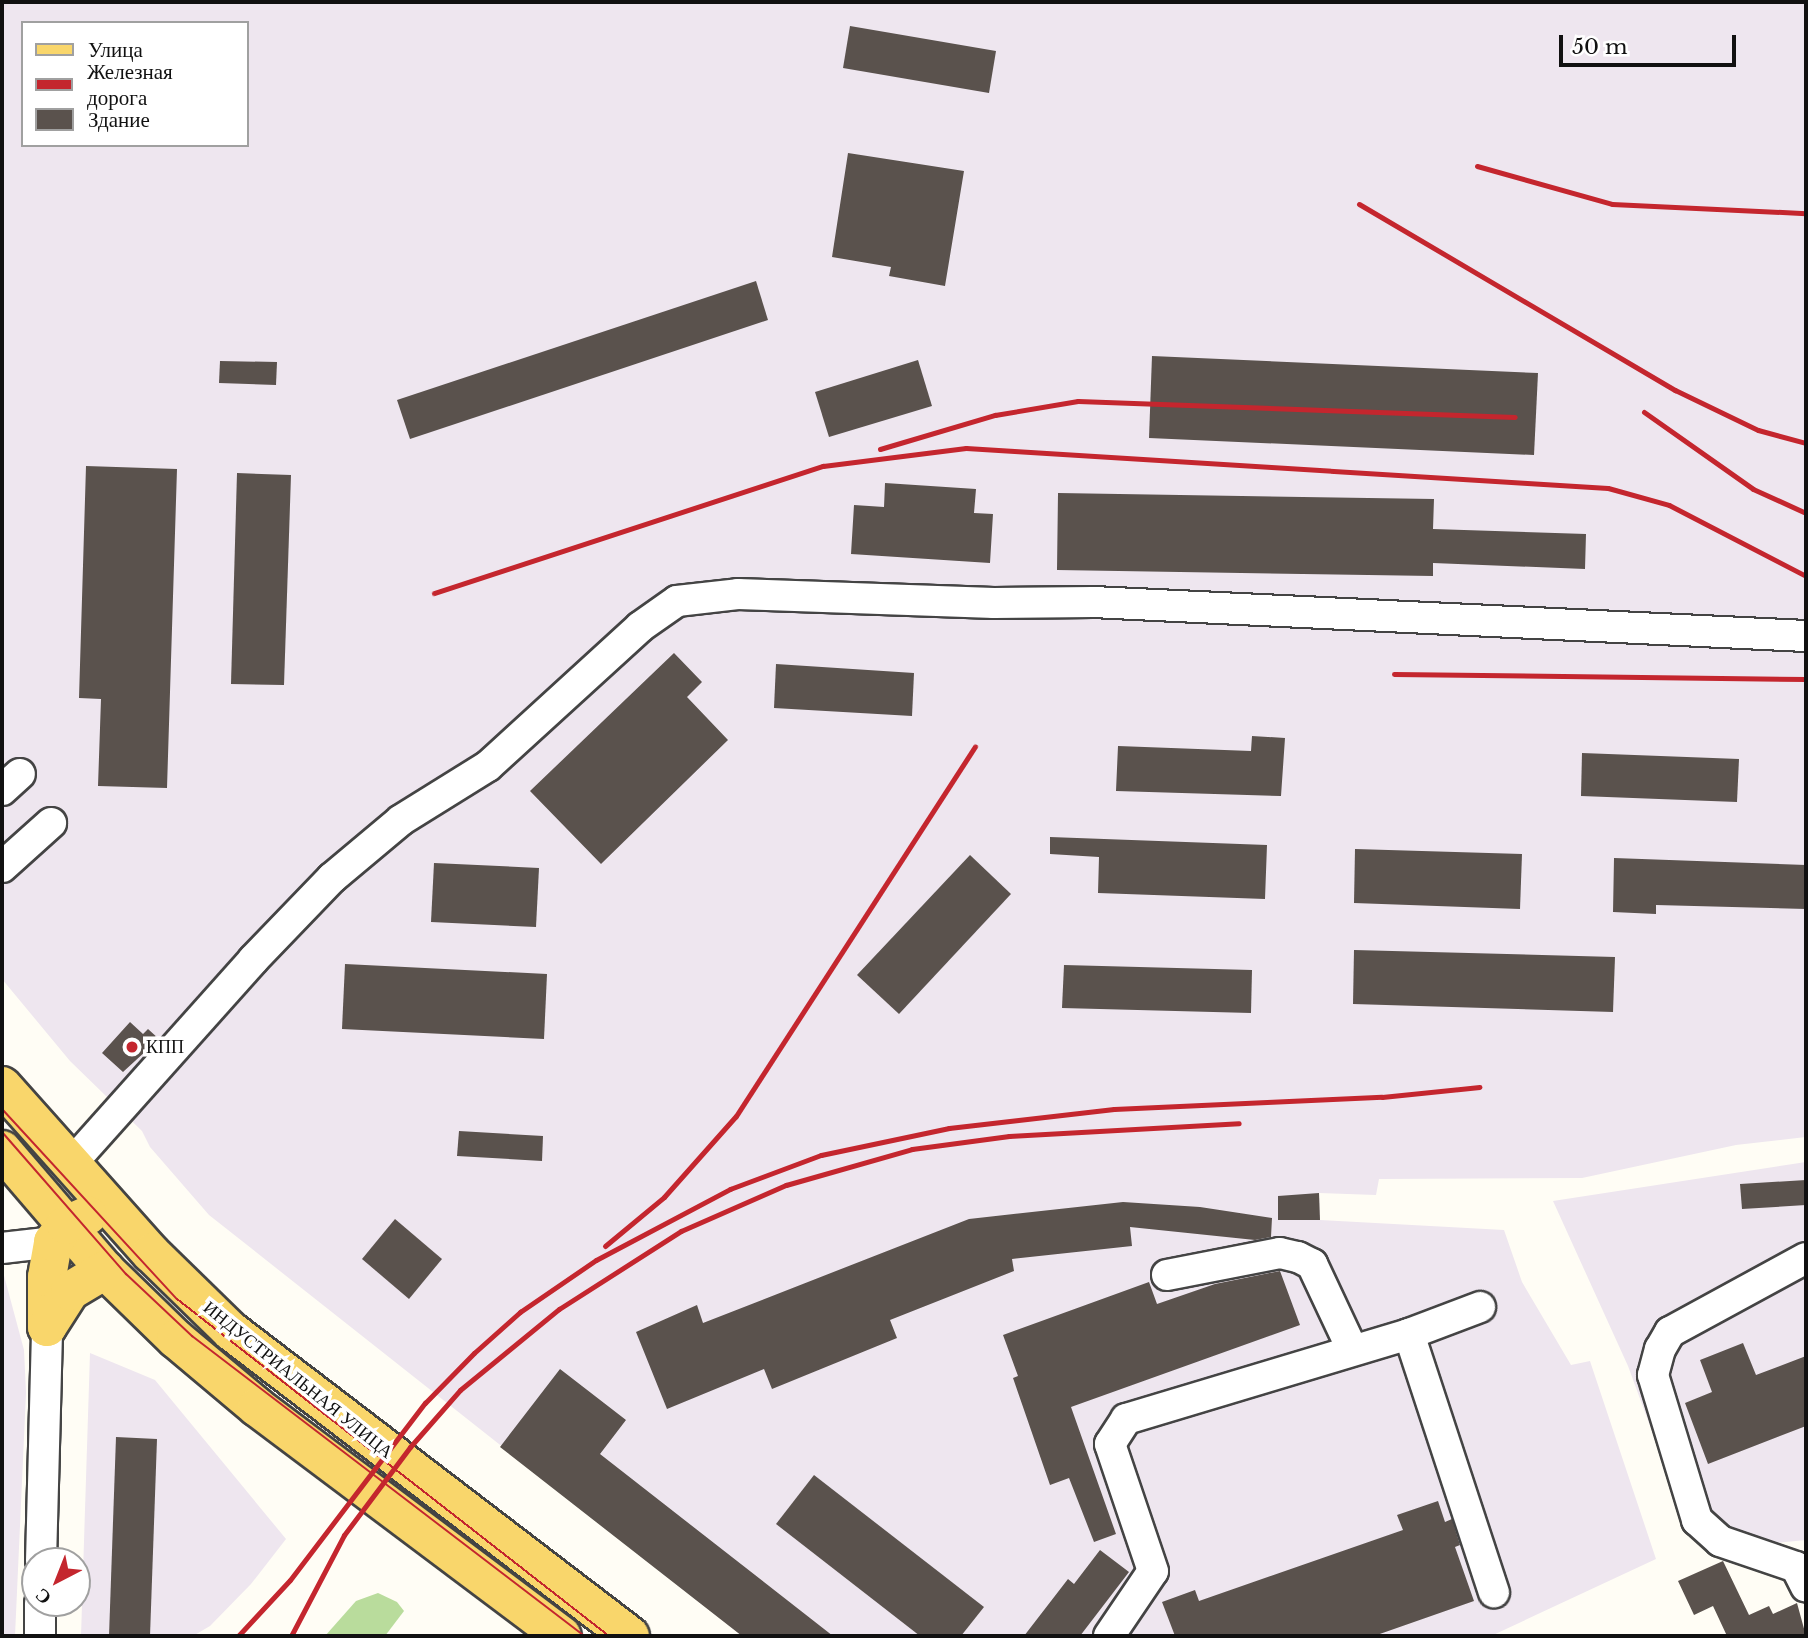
<!DOCTYPE html>
<html>
<head>
<meta charset="utf-8">
<style>
  body { margin:0 }
  #map { position:relative; width:1808px; height:1638px; overflow:hidden; background:#fffdf5; font-family:"Libre Baskerville",serif }
  div>[style] { position:absolute }
  .industrial>* { inset:0; background:#eee6ef }
  .forest>* { inset:0; background:#b9dc9c }
  .building>* { inset:0; background:#5a524d }
  .roads { filter:drop-shadow(2px 0 #444) drop-shadow(-2px 0 #444) drop-shadow(0 2px #444) drop-shadow(0 -2px #444) }
  .minor>* { height:30px; margin:-15px; padding:0 15px; transform-origin:15px; border-radius:15px; background:#fff }
  .major>* { height:38px; margin:-19px; padding:0 19px; transform-origin:19px; border-radius:19px; background:#f9d66b }
  .tram>* { height:2px; margin:-1px; padding:0 1px; transform-origin:1px; border-radius:1px; background:#c4262e }
  .rail>* { height:5px; margin:-2.5px; padding:0 2.5px; transform-origin:2.5px; border-radius:2.5px; background:#c4262e }
  .dots>* { width:19px; height:19px; translate:-50% -50%; box-sizing:border-box; border:4px solid #fff; border-radius:50% }
  span { translate:-50% -50%; white-space:nowrap; text-align:center; line-height:1.15; -webkit-text-stroke:7px #fff; paint-order:stroke }
  .poi-label { font-size:18px; color:#111 }
  .left { translate:0 -50%; text-align:left }
  .street-label { font-size:18px; color:#111 }
  .frame { position:absolute; inset:0; border:4px solid #111; pointer-events:none }
  .legend { position:absolute; left:21px; top:21px; width:228px; height:126px; box-sizing:border-box; background:#fff; border:2px solid #a0a0a0; margin:0; padding:9px 12px; list-style:none; font-size:21px; color:#111 }
  .legend li { display:flex; align-items:center; gap:14px; height:35px }
  .legend b { width:35px; border:2px solid #a0a0a0 }
  .north { position:absolute; left:21px; top:1547px; width:70px; height:70px; box-sizing:border-box; background:#fff; border:2px solid #a0a0a0; border-radius:50%; rotate:222deg; font-size:19px; font-weight:700; line-height:28px; text-align:center; color:#111 }
  .north::after { content:''; display:block; margin:auto; width:24px; height:32px; background:#c4262e; clip-path:polygon(50% 0,100% 100%,50% 72%,0 100%) }
  .scale { position:absolute; left:1559px; top:35px; width:177px; height:32px; box-sizing:border-box; border:4px solid #111; border-top:0; padding-left:9px; font-size:21px; line-height:24px; white-space:nowrap; color:#111; -webkit-text-stroke:5px #fff; paint-order:stroke }
</style>
</head>
<body>
<div id="map">
  <div class="industrial">
    <div style="clip-path:polygon(evenodd,2px 2px,1806px 2px,1806px 1137px,1736px 1145px,1582px 1178px,1379px 1179px,1376px 1195px,1319px 1193px,1320px 1220px,1504px 1230px,1522px 1282px,1571px 1365px,1590px 1361px,1656px 1559px,1491px 1636px,742px 1636px,209px 1215px,150px 1147px,142px 1131px,70px 1061px,2px 979px,2px 2px,23px 23px,247px 23px,247px 145px,23px 145px,23px 23px)"></div>
    <div style="clip-path:polygon(1806px 1162px,1806px 1540px,1776px 1543px,1699px 1534px,1672px 1486px,1628px 1366px,1553px 1201px)"></div>
    <div style="clip-path:polygon(2px 1268px,24px 1350px,26px 1393px,15px 1636px,2px 1636px)"></div>
    <div style="clip-path:polygon(90px 1353px,155px 1380px,286px 1539px,251px 1584px,210px 1626px,193px 1636px,81px 1636px)"></div>
  </div>
  <div class="forest">
    <div style="clip-path:polygon(378px 1593px,397px 1602px,404px 1611px,385px 1636px,325px 1636px,356px 1601px)"></div>
  </div>
  <div class="building">
    <div style="clip-path:polygon(850px 26px,996px 51px,989px 93px,843px 68px)"></div>
    <div style="clip-path:polygon(848px 153px,964px 171px,945px 286px,889px 276px,891px 267px,832px 257px)"></div>
    <div style="clip-path:polygon(756px 281px,768px 320px,410px 439px,397px 400px)"></div>
    <div style="clip-path:polygon(1152px 356px,1538px 373px,1534px 455px,1149px 438px)"></div>
    <div style="clip-path:polygon(918px 360px,932px 406px,829px 437px,815px 392px)"></div>
    <div style="clip-path:polygon(220px 361px,277px 362px,276px 385px,219px 383px)"></div>
    <div style="clip-path:polygon(86px 466px,177px 469px,167px 788px,98px 786px,101px 699px,79px 698px)"></div>
    <div style="clip-path:polygon(237px 473px,291px 475px,284px 685px,231px 684px)"></div>
    <div style="clip-path:polygon(885px 483px,976px 489px,974px 513px,993px 514px,990px 563px,851px 554px,854px 505px,884px 507px)"></div>
    <div style="clip-path:polygon(1058px 493px,1434px 499px,1433px 529px,1586px 534px,1585px 569px,1433px 563px,1433px 576px,1057px 570px)"></div>
    <div style="clip-path:polygon(674px 653px,702px 682px,687px 697px,728px 740px,601px 864px,530px 791px)"></div>
    <div style="clip-path:polygon(776px 664px,914px 673px,912px 716px,774px 708px)"></div>
    <div style="clip-path:polygon(1252px 736px,1285px 738px,1281px 796px,1116px 791px,1118px 746px,1251px 751px)"></div>
    <div style="clip-path:polygon(1582px 753px,1739px 759px,1737px 802px,1581px 796px)"></div>
    <div style="clip-path:polygon(1050px 837px,1267px 845px,1265px 899px,1098px 893px,1099px 857px,1050px 854px)"></div>
    <div style="clip-path:polygon(1355px 849px,1522px 854px,1520px 909px,1354px 903px)"></div>
    <div style="clip-path:polygon(970px 855px,1011px 894px,899px 1014px,857px 975px)"></div>
    <div style="clip-path:polygon(1614px 858px,1806px 865px,1806px 909px,1656px 905px,1656px 914px,1613px 912px)"></div>
    <div style="clip-path:polygon(434px 863px,539px 868px,536px 927px,431px 922px)"></div>
    <div style="clip-path:polygon(1354px 950px,1615px 957px,1613px 1012px,1353px 1004px)"></div>
    <div style="clip-path:polygon(345px 964px,547px 974px,544px 1039px,342px 1029px)"></div>
    <div style="clip-path:polygon(1064px 965px,1252px 970px,1251px 1013px,1062px 1008px)"></div>
    <div style="clip-path:polygon(130px 1022px,143px 1034px,148px 1029px,159px 1039px,123px 1072px,102px 1053px)"></div>
    <div style="clip-path:polygon(459px 1131px,543px 1136px,542px 1161px,457px 1156px)"></div>
    <div style="clip-path:polygon(1806px 1180px,1806px 1205px,1742px 1209px,1740px 1184px)"></div>
    <div style="clip-path:polygon(1319px 1193px,1320px 1220px,1278px 1220px,1278px 1196px)"></div>
    <div style="clip-path:polygon(1123px 1202px,1200px 1207px,1272px 1218px,1271px 1237px,1255px 1240px,1130px 1227px,1132px 1246px,1012px 1259px,1014px 1271px,890px 1320px,897px 1338px,772px 1389px,764px 1369px,667px 1409px,636px 1332px,697px 1305px,703px 1323px,969px 1219px)"></div>
    <div style="clip-path:polygon(395px 1219px,442px 1259px,409px 1299px,362px 1259px)"></div>
    <div style="clip-path:polygon(1280px 1271px,1300px 1325px,1071px 1407px,1116px 1534px,1094px 1542px,1069px 1478px,1050px 1485px,1013px 1378px,1018px 1376px,1003px 1335px,1149px 1282px,1157px 1304px,1215px 1284px)"></div>
    <div style="clip-path:polygon(1743px 1343px,1756px 1375px,1806px 1356px,1806px 1426px,1708px 1464px,1685px 1403px,1712px 1392px,1700px 1360px)"></div>
    <div style="clip-path:polygon(560px 1369px,626px 1420px,600px 1454px,833px 1636px,742px 1636px,500px 1447px)"></div>
    <div style="clip-path:polygon(116px 1437px,157px 1439px,150px 1636px,109px 1636px)"></div>
    <div style="clip-path:polygon(814px 1475px,984px 1607px,961px 1636px,920px 1636px,776px 1524px)"></div>
    <div style="clip-path:polygon(1438px 1501px,1445px 1522px,1452px 1519px,1460px 1545px,1455px 1547px,1474px 1601px,1374px 1636px,1175px 1636px,1162px 1602px,1195px 1590px,1199px 1601px,1403px 1530px,1397px 1515px)"></div>
    <div style="clip-path:polygon(1100px 1550px,1129px 1572px,1080px 1636px,1024px 1636px,1068px 1579px,1074px 1584px)"></div>
    <div style="clip-path:polygon(1723px 1561px,1749px 1615px,1769px 1606px,1773px 1614px,1797px 1603px,1806px 1636px,1727px 1636px,1713px 1606px,1694px 1615px,1678px 1581px)"></div>
  </div>
  <div class="roads">
    <div class="minor">
      <div style="left:2px;top:790px;width:24px;rotate:-42deg"></div>
      <div style="left:2px;top:867px;width:66px;rotate:-41.9deg"></div>
      <div style="left:70px;top:1165px;width:275px;rotate:-48.2deg"></div>
      <div style="left:253px;top:960px;width:114px;rotate:-46.1deg"></div>
      <div style="left:332px;top:878px;width:90px;rotate:-40deg"></div>
      <div style="left:401px;top:820px;width:102px;rotate:-31.8deg"></div>
      <div style="left:488px;top:766px;width:206px;rotate:-42.4deg"></div>
      <div style="left:640px;top:627px;width:45px;rotate:-35.1deg"></div>
      <div style="left:677px;top:601px;width:61px;rotate:-6.5deg"></div>
      <div style="left:738px;top:594px;width:256px;rotate:2deg"></div>
      <div style="left:994px;top:603px;width:99px;rotate:-0.6deg"></div>
      <div style="left:1093px;top:602px;width:714px;rotate:2.73deg"></div>
      <div style="left:2px;top:1248px;width:51px;rotate:-6.7deg"></div>
      <div style="left:1806px;top:1258px;width:155px;rotate:151.4deg"></div>
      <div style="left:1670px;top:1332px;width:20px;rotate:120deg"></div>
      <div style="left:1660px;top:1349px;width:27px;rotate:105deg"></div>
      <div style="left:1653px;top:1375px;width:152px;rotate:73.1deg"></div>
      <div style="left:1697px;top:1520px;width:31px;rotate:42deg"></div>
      <div style="left:1720px;top:1541px;width:80px;rotate:18.9deg"></div>
      <div style="left:1796px;top:1567px;width:22px;rotate:63deg"></div>
      <div style="left:1167px;top:1275px;width:115px;rotate:-11deg"></div>
      <div style="left:1280px;top:1253px;width:18px;rotate:13deg"></div>
      <div style="left:1298px;top:1257px;width:16px;rotate:27deg"></div>
      <div style="left:1312px;top:1264px;width:94px;rotate:64.8deg"></div>
      <div style="left:1409px;top:1334px;width:272px;rotate:71.8deg"></div>
      <div style="left:41px;top:1561px;width:234px;rotate:-88.5deg"></div>
      <div style="left:40px;top:1636px;width:33px;rotate:-90deg"></div>
      <div style="left:1109px;top:1636px;width:78px;rotate:-55.9deg"></div>
      <div style="left:1153px;top:1571px;width:134px;rotate:-108.7deg"></div>
      <div style="left:1110px;top:1444px;width:30px;rotate:-57deg"></div>
      <div style="left:1126px;top:1419px;width:295px;rotate:-16.7deg"></div>
      <div style="left:1409px;top:1334px;width:76px;rotate:-20.8deg"></div>
    </div>
    <div class="major">
      <div style="left:2px;top:1086px;width:224px;rotate:48.3deg"></div>
      <div style="left:151px;top:1253px;width:112px;rotate:44.3deg"></div>
      <div style="left:231px;top:1331px;width:502px;rotate:37.39deg"></div>
      <div style="left:2px;top:1150px;width:158px;rotate:49.4deg"></div>
      <div style="left:105px;top:1270px;width:99px;rotate:44.2deg"></div>
      <div style="left:176px;top:1339px;width:106px;rotate:40deg"></div>
      <div style="left:257px;top:1407px;width:381px;rotate:36.9deg"></div>
      <div style="left:47px;top:1327px;width:50px;rotate:-90deg"></div>
      <div style="left:47px;top:1277px;width:36px;rotate:-80deg"></div>
      <div style="left:53px;top:1242px;width:21px;rotate:-53deg"></div>
      <div style="left:66px;top:1225px;width:24px;rotate:-24deg"></div>
      <div style="left:47px;top:1327px;width:43px;rotate:-57.4deg"></div>
      <div style="left:70px;top:1291px;width:41px;rotate:-31deg"></div>
    </div>
  </div>
  <div class="tram">
    <div style="left:2px;top:1109px;width:258px;rotate:47.4deg"></div>
    <div style="left:177px;top:1299px;width:548px;rotate:37.96deg"></div>
    <div style="left:2px;top:1132px;width:189px;rotate:48.9deg"></div>
    <div style="left:126px;top:1274px;width:91px;rotate:43.2deg"></div>
    <div style="left:192px;top:1336px;width:494px;rotate:37.4deg"></div>
  </div>
  <div class="rail">
    <div style="left:1477px;top:166px;width:140px;rotate:15.7deg"></div>
    <div style="left:1612px;top:204px;width:194px;rotate:2.7deg"></div>
    <div style="left:1359px;top:204px;width:367px;rotate:30.5deg"></div>
    <div style="left:1675px;top:390px;width:92px;rotate:25.7deg"></div>
    <div style="left:1758px;top:430px;width:50px;rotate:15.2deg"></div>
    <div style="left:1644px;top:412px;width:133px;rotate:35.2deg"></div>
    <div style="left:1753px;top:489px;width:58px;rotate:24.4deg"></div>
    <div style="left:880px;top:449px;width:120px;rotate:-16.5deg"></div>
    <div style="left:995px;top:415px;width:84px;rotate:-9.6deg"></div>
    <div style="left:1078px;top:401px;width:437px;rotate:2.1deg"></div>
    <div style="left:434px;top:593px;width:409px;rotate:-18.1deg"></div>
    <div style="left:823px;top:466px;width:144px;rotate:-7.2deg"></div>
    <div style="left:966px;top:448px;width:643px;rotate:3.57deg"></div>
    <div style="left:1608px;top:488px;width:63px;rotate:15.6deg"></div>
    <div style="left:1669px;top:505px;width:154px;rotate:27.4deg"></div>
    <div style="left:1394px;top:674px;width:412px;rotate:0.7deg"></div>
    <div style="left:605px;top:1246px;width:77px;rotate:-39.7deg"></div>
    <div style="left:664px;top:1197px;width:108px;rotate:-48.4deg"></div>
    <div style="left:736px;top:1116px;width:440px;rotate:-57.1deg"></div>
    <div style="left:238px;top:1636px;width:76px;rotate:-47.1deg"></div>
    <div style="left:290px;top:1580px;width:223px;rotate:-52.7deg"></div>
    <div style="left:425px;top:1403px;width:70px;rotate:-45.6deg"></div>
    <div style="left:474px;top:1353px;width:62px;rotate:-41.7deg"></div>
    <div style="left:520px;top:1312px;width:92px;rotate:-34.4deg"></div>
    <div style="left:596px;top:1260px;width:152px;rotate:-27.9deg"></div>
    <div style="left:730px;top:1189px;width:97px;rotate:-20.5deg"></div>
    <div style="left:821px;top:1155px;width:131px;rotate:-11.9deg"></div>
    <div style="left:949px;top:1128px;width:166px;rotate:-6.6deg"></div>
    <div style="left:1114px;top:1109px;width:268px;rotate:-2.6deg"></div>
    <div style="left:1382px;top:1097px;width:98px;rotate:-5.9deg"></div>
    <div style="left:291px;top:1636px;width:114px;rotate:-62.3deg"></div>
    <div style="left:344px;top:1535px;width:110px;rotate:-53.1deg"></div>
    <div style="left:410px;top:1447px;width:76px;rotate:-48.7deg"></div>
    <div style="left:460px;top:1390px;width:128px;rotate:-39.3deg"></div>
    <div style="left:559px;top:1309px;width:145px;rotate:-32.6deg"></div>
    <div style="left:681px;top:1231px;width:115px;rotate:-23.7deg"></div>
    <div style="left:786px;top:1185px;width:131px;rotate:-15.9deg"></div>
    <div style="left:912px;top:1149px;width:98px;rotate:-7.6deg"></div>
    <div style="left:1009px;top:1136px;width:230px;rotate:-3.2deg"></div>
  </div>
  <div class="dots">
    <div style="left:132px;top:1047px;background:#c4262e"></div>
  </div>
  <div class="poi-label">
    <span class="left" style="left:146px;top:1047px">КПП</span>
  </div>
  <div class="street-label">
    <span style="left:298px;top:1380px;rotate:39deg">ИНДУСТРИАЛЬНАЯ УЛИЦА</span>
  </div>
  <div class="frame"></div>
  <ul class="legend">
  <li><b style="height:9px;background:#f9d66b"></b>Улица</li>
  <li><b style="height:9px;background:#c4262e"></b>Железная дорога</li>
  <li><b style="height:19px;background:#5a524d"></b>Здание</li>
  </ul>
  <div class="north">С</div>
  <div class="scale">50 m</div>
</div>
</body>
</html>
